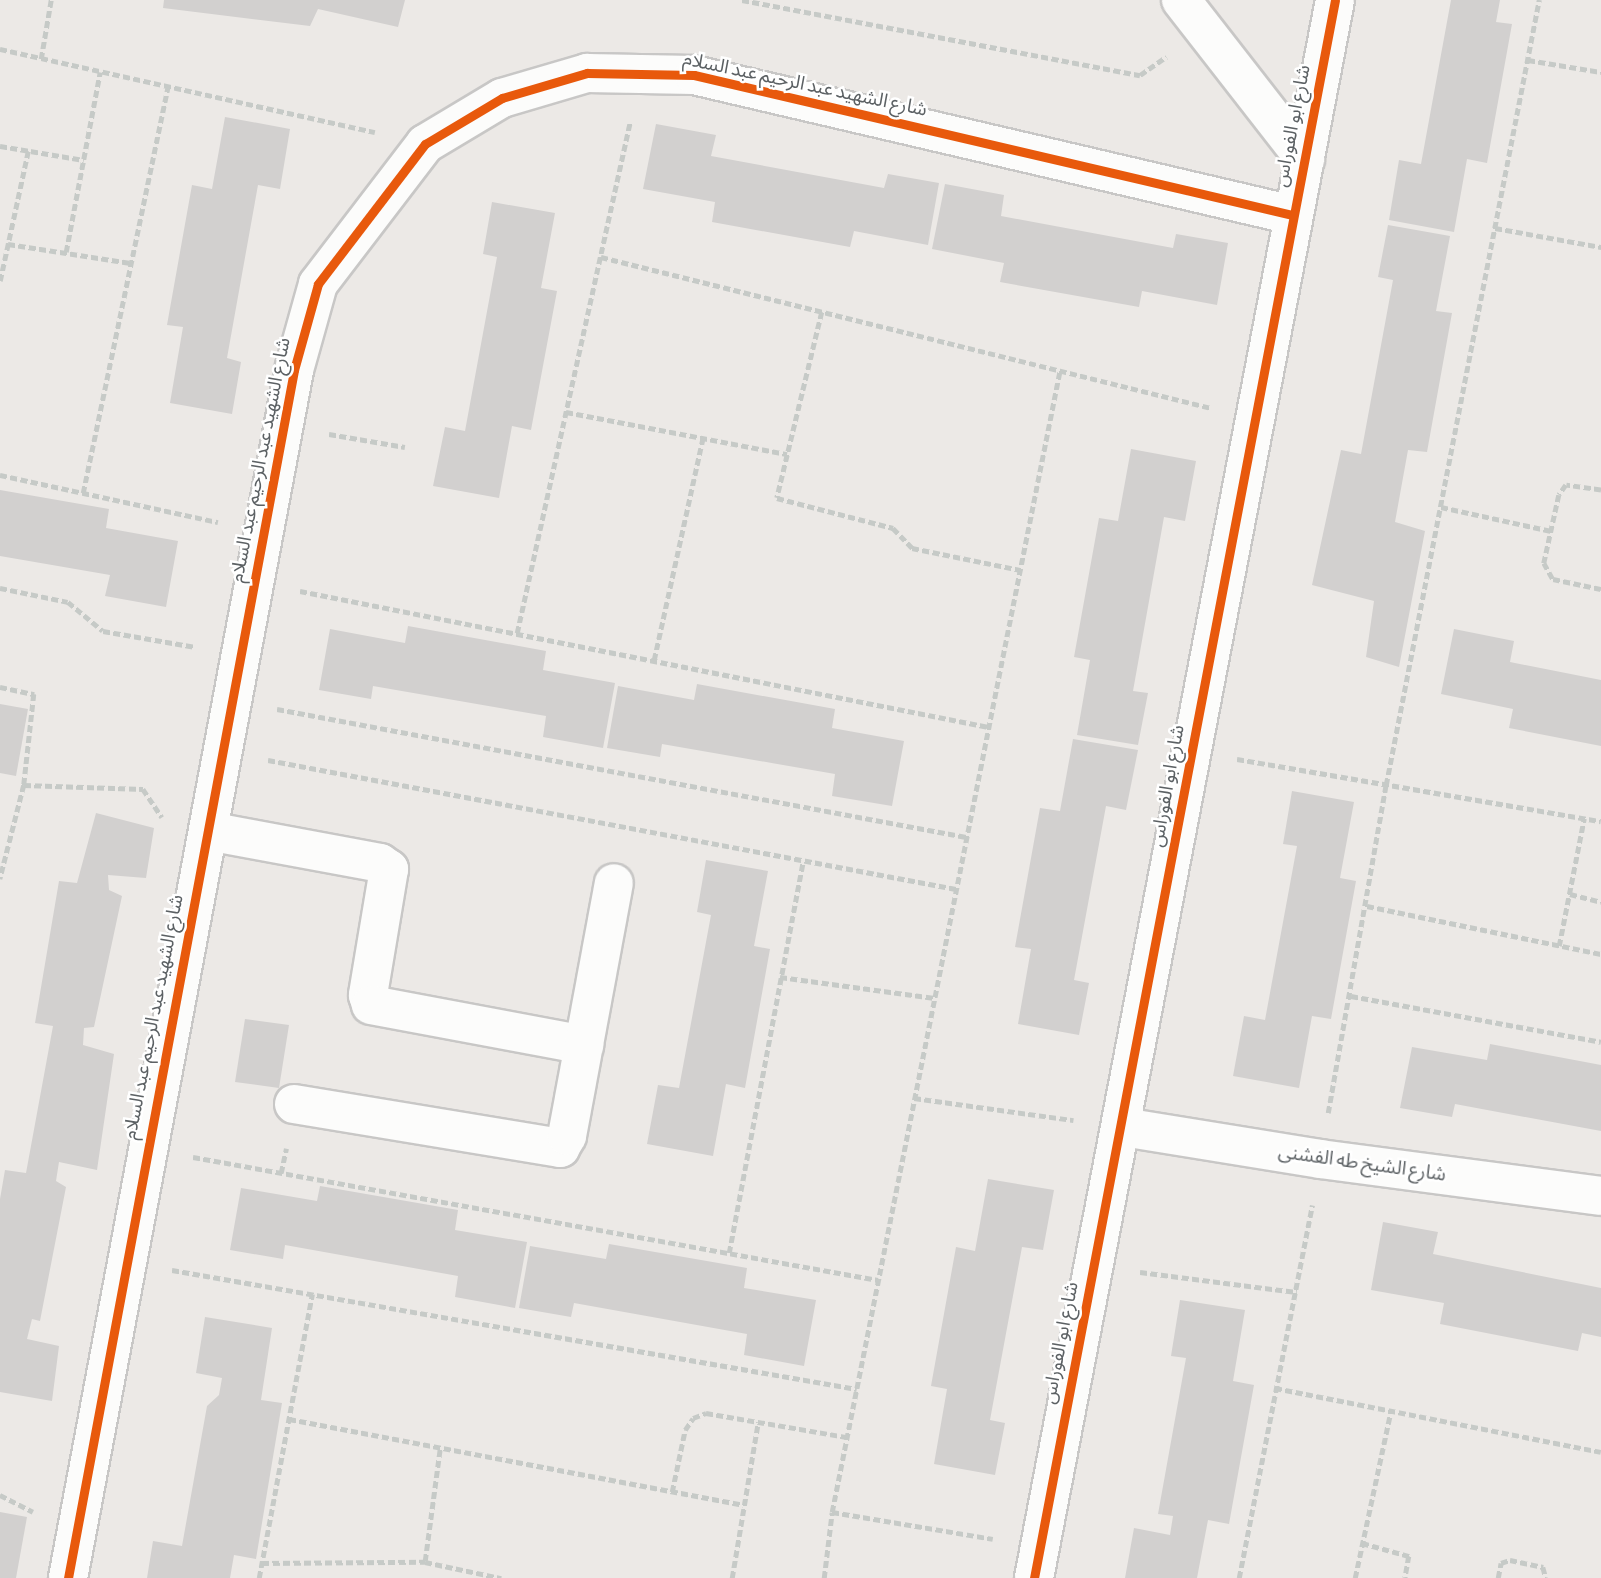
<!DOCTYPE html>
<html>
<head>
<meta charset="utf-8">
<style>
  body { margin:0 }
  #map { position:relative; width:1601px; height:1578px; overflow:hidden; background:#ece9e6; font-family:"Alegreya Sans","Noto Sans Arabic",sans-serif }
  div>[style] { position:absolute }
  .building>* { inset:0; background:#d2d0cf }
  .path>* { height:4.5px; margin-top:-2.25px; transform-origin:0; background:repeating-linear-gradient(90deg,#c6cac7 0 7px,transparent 0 10.5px) }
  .roads { filter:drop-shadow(2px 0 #c8c7c6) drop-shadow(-2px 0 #c8c7c6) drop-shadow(0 2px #c8c7c6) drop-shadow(0 -2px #c8c7c6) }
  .minor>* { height:38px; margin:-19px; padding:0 19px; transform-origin:19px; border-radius:19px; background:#fcfcfb }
  .cycleway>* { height:9px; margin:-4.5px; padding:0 4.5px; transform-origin:4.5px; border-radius:4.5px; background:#e8590c }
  span { translate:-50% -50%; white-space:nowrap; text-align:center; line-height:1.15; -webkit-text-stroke:5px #fff; paint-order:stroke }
  .street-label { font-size:19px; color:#5c6164 }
</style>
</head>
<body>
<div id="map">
  <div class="building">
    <div style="clip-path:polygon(164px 0,405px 0,398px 27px,318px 9px,310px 26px,163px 8px)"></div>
    <div style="clip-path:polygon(1451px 0,1500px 0,1496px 22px,1512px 24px,1487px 163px,1467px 159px,1454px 232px,1389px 220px,1399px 160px,1421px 164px)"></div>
    <div style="clip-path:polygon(225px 117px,290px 129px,280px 189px,258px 185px,227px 358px,241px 362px,232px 414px,170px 403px,183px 327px,167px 325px,192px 185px,212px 189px)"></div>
    <div style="clip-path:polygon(656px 124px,716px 135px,711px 156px,884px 188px,888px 174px,939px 183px,928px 245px,854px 231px,850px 247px,712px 222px,715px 202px,643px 189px)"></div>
    <div style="clip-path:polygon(945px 184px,1004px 195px,1001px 216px,1173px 248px,1176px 234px,1228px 243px,1217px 305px,1142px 291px,1139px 307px,1000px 282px,1004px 263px,932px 249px)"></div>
    <div style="clip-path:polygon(492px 202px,555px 213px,541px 288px,557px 291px,531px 430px,512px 426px,499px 498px,433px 486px,445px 427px,465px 431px,497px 257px,483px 254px)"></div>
    <div style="clip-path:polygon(1388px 225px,1450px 236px,1436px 311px,1452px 313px,1427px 452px,1408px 450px,1395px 522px,1425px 531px,1399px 667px,1366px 657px,1374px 601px,1312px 585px,1341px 450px,1361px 454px,1393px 280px,1378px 277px)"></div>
    <div style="clip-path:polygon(1131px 449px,1196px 461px,1185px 521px,1164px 517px,1133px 691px,1148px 693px,1138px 745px,1077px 735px,1090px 660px,1074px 657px,1099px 518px,1118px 521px)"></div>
    <div style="clip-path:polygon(0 490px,109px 509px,106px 528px,178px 541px,166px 607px,105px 596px,110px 575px,0 556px)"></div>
    <div style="clip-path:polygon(408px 626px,546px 651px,543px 670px,615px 683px,603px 748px,543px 737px,546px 716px,373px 686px,371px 699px,319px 690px,330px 629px,405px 643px)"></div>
    <div style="clip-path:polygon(1454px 629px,1514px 641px,1510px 662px,1601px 680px,1601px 746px,1509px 728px,1513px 709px,1441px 694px)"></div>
    <div style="clip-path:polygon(697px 684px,835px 709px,832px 728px,904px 741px,892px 806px,832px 796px,835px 774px,662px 744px,660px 757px,607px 748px,618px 686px,694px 700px)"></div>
    <div style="clip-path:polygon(0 704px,28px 709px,16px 776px,0 773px)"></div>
    <div style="clip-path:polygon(1073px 739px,1138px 750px,1126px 810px,1106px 806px,1074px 980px,1089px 983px,1079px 1035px,1018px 1024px,1031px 949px,1015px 947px,1040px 808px,1060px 811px)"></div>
    <div style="clip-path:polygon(1292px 791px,1354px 802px,1340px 878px,1356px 881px,1331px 1019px,1312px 1016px,1299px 1088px,1233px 1076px,1244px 1016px,1265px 1020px,1297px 846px,1283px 844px)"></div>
    <div style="clip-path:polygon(96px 813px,154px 828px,146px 878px,108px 875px,109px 890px,122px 896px,94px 1027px,84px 1028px,83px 1045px,114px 1054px,97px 1170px,59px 1162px,56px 1181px,66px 1187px,40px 1321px,32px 1319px,27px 1339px,59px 1346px,52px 1401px,0 1392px,0 1199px,5px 1170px,26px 1173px,53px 1026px,35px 1023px,59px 881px,77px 883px)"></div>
    <div style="clip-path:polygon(706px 860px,768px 871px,754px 946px,770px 949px,745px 1088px,726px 1084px,713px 1156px,647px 1144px,658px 1085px,679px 1088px,711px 915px,697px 912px)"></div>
    <div style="clip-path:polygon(245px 1019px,289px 1025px,279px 1088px,235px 1082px)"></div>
    <div style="clip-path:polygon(1490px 1044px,1601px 1065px,1601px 1131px,1455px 1104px,1452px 1117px,1400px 1108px,1412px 1047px,1487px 1060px)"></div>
    <div style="clip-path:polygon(988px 1179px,1054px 1190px,1043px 1250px,1022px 1247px,990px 1420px,1005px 1423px,995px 1475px,934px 1464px,947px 1389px,931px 1386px,956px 1247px,975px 1251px)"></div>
    <div style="clip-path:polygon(320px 1186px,458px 1210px,455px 1230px,527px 1242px,515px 1308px,455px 1297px,458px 1276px,285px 1245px,283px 1259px,230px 1250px,241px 1188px,317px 1201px)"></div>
    <div style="clip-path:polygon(1383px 1222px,1438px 1232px,1433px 1254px,1601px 1288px,1601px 1337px,1582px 1333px,1578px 1351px,1440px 1324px,1444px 1303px,1371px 1290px)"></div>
    <div style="clip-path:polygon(609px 1244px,747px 1268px,744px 1288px,816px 1300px,804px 1366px,744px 1355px,747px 1334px,574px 1303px,571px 1317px,519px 1308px,530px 1246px,606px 1259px)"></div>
    <div style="clip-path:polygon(1180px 1300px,1245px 1310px,1233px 1381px,1254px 1385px,1229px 1524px,1208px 1520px,1197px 1578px,1125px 1578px,1134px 1528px,1170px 1535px,1173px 1516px,1158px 1514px,1186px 1358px,1171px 1356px)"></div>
    <div style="clip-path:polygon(205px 1317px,272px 1328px,261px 1400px,282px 1403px,256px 1559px,234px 1555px,230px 1578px,147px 1578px,153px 1541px,182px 1546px,207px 1406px,219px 1395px,222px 1378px,196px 1373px)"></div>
    <div style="clip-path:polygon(0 1512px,27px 1517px,16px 1578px,0 1578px)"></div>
  </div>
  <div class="path">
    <div style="left:742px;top:0;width:405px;rotate:10.7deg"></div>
    <div style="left:1140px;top:75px;width:32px;rotate:-35deg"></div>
    <div style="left:0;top:49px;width:384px;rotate:12.5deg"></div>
    <div style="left:41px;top:59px;width:60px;rotate:-80.4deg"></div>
    <div style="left:1528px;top:60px;width:74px;rotate:9.3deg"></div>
    <div style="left:0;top:146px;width:85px;rotate:9.5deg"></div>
    <div style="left:1495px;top:228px;width:108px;rotate:10.2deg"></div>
    <div style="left:8px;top:244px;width:124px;rotate:8.8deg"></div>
    <div style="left:66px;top:252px;width:183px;rotate:-79.3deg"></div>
    <div style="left:601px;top:257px;width:628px;rotate:13.9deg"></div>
    <div style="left:0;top:281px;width:133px;rotate:-77.8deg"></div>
    <div style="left:822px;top:312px;width:191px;rotate:103.6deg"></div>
    <div style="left:777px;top:498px;width:120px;rotate:14.5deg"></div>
    <div style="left:893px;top:528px;width:28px;rotate:46deg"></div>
    <div style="left:912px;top:548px;width:110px;rotate:11.5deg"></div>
    <div style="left:566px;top:412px;width:225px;rotate:10.8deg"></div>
    <div style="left:329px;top:434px;width:77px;rotate:9.7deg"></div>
    <div style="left:0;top:475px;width:223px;rotate:12.2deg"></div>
    <div style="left:1601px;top:490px;width:35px;rotate:-172deg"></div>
    <div style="left:1566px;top:485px;width:12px;rotate:125deg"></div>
    <div style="left:1559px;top:495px;width:70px;rotate:102.4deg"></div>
    <div style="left:1544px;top:563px;width:18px;rotate:61deg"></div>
    <div style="left:1553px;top:579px;width:49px;rotate:11.8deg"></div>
    <div style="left:83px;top:493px;width:416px;rotate:-78.2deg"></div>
    <div style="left:1441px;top:507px;width:113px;rotate:12.3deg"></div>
    <div style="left:0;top:588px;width:69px;rotate:11.6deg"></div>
    <div style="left:68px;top:602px;width:45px;rotate:39.6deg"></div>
    <div style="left:103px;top:631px;width:94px;rotate:9.8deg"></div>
    <div style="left:300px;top:591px;width:702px;rotate:11.17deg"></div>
    <div style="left:517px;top:633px;width:523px;rotate:-77.53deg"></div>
    <div style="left:654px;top:660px;width:227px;rotate:-77.6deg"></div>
    <div style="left:0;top:687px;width:35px;rotate:12deg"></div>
    <div style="left:34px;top:694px;width:92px;rotate:96.3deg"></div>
    <div style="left:24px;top:785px;width:97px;rotate:104.3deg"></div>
    <div style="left:277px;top:709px;width:701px;rotate:10.52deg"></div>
    <div style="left:1237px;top:759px;width:369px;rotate:9.7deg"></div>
    <div style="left:268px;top:760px;width:700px;rotate:10.62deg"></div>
    <div style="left:24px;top:785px;width:119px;rotate:1.9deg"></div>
    <div style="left:143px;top:789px;width:34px;rotate:56deg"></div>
    <div style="left:1570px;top:894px;width:32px;rotate:14deg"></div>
    <div style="left:1367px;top:906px;width:239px;rotate:11.6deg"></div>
    <div style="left:1559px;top:946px;width:130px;rotate:-78.9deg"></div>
    <div style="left:780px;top:977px;width:156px;rotate:7.7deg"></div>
    <div style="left:1351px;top:996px;width:254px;rotate:10.4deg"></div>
    <div style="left:914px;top:1098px;width:161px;rotate:7.9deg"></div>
    <div style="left:1328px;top:1113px;width:333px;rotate:-80deg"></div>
    <div style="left:1386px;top:785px;width:800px;rotate:-78.97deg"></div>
    <div style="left:193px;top:1157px;width:696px;rotate:10.18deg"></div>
    <div style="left:281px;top:1173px;width:25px;rotate:-78deg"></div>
    <div style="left:729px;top:1253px;width:399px;rotate:-79.3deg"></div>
    <div style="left:172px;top:1270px;width:695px;rotate:9.86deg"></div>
    <div style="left:1140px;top:1272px;width:158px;rotate:7.3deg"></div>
    <div style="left:1275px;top:1388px;width:332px;rotate:11.1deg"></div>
    <div style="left:289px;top:1419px;width:462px;rotate:10.7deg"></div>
    <div style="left:672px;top:1492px;width:63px;rotate:-78.2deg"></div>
    <div style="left:685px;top:1430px;width:14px;rotate:-56deg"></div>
    <div style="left:693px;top:1418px;width:14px;rotate:-21deg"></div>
    <div style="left:706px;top:1413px;width:143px;rotate:9.7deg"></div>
    <div style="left:0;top:1495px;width:37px;rotate:27deg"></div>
    <div style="left:832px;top:1512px;width:163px;rotate:9.5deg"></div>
    <div style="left:1362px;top:1543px;width:49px;rotate:15.5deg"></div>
    <div style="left:1409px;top:1556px;width:22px;rotate:100deg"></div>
    <div style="left:425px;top:1561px;width:114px;rotate:-82.4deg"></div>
    <div style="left:262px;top:1563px;width:163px;rotate:-0.4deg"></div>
    <div style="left:425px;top:1562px;width:78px;rotate:11.9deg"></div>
    <div style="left:259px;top:1578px;width:289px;rotate:-79.4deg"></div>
    <div style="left:732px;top:1578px;width:158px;rotate:-80.5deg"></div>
    <div style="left:824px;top:1578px;width:66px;rotate:-83.1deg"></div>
    <div style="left:832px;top:1512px;width:1165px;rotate:-78.71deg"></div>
    <div style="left:1239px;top:1578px;width:380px;rotate:-78.9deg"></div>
    <div style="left:1355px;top:1578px;width:172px;rotate:-77.9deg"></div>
    <div style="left:1498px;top:1578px;width:15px;rotate:-79deg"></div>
    <div style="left:1501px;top:1563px;width:9px;rotate:-18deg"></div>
    <div style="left:1510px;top:1560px;width:34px;rotate:12deg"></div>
    <div style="left:1543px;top:1567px;width:11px;rotate:75deg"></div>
  </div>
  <div class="roads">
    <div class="minor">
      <div style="left:1181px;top:0;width:202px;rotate:52.1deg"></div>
      <div style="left:208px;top:831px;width:175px;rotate:10.5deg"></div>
      <div style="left:380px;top:863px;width:11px;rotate:34deg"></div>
      <div style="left:389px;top:869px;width:128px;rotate:99.5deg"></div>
      <div style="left:368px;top:995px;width:10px;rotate:73deg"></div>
      <div style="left:371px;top:1005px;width:217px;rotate:10.6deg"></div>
      <div style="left:294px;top:1104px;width:270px;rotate:9.4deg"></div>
      <div style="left:560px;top:1148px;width:14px;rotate:-60deg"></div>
      <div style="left:567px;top:1136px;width:257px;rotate:-79.5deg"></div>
      <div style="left:1123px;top:1127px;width:200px;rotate:9.2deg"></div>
      <div style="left:1320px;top:1159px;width:283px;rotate:7.5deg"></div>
      <div style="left:68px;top:1578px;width:1229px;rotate:-79.4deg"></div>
      <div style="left:294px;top:370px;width:89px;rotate:-74.4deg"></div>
      <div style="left:318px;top:284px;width:176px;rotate:-52.6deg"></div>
      <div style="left:425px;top:144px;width:90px;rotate:-30.9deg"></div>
      <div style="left:502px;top:98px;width:89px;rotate:-16.4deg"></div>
      <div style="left:587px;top:73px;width:107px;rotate:1.1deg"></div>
      <div style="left:694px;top:75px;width:615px;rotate:13.16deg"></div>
      <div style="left:1034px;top:1578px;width:1606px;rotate:-79.2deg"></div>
    </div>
  </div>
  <div class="cycleway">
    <div style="left:68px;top:1578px;width:1229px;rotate:-79.4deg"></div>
    <div style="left:294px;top:370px;width:89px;rotate:-74.4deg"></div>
    <div style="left:318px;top:284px;width:176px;rotate:-52.6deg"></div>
    <div style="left:425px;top:144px;width:90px;rotate:-30.9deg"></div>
    <div style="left:502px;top:98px;width:89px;rotate:-16.4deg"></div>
    <div style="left:587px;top:73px;width:107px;rotate:1.1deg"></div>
    <div style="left:694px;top:75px;width:615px;rotate:13.16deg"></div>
    <div style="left:1034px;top:1578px;width:1606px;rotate:-79.2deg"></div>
  </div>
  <div class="street-label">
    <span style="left:805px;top:85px;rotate:12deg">شارع الشهيد عبد الرحيم عبد السلام</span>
    <span style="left:1293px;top:126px;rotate:-79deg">شارع ابو الفوراس</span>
    <span style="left:261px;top:460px;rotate:-79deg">شارع الشهيد عبد الرحيم عبد السلام</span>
    <span style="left:1168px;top:786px;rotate:-80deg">شارع ابو الفوراس</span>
    <span style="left:154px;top:1017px;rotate:-79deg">شارع الشهيد عبد الرحيم عبد السلام</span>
    <span style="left:1362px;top:1164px;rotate:8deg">شارع الشيخ طه الفشنى</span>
    <span style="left:1061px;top:1343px;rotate:-79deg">شارع ابو الفوراس</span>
  </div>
</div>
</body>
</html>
